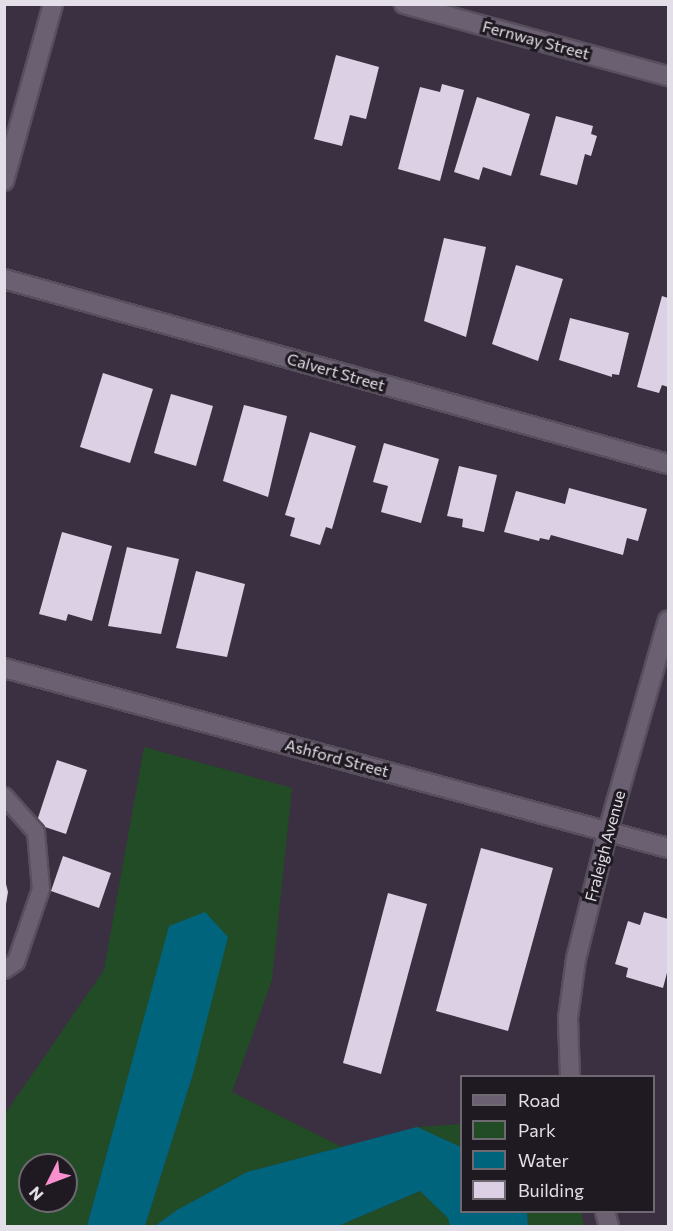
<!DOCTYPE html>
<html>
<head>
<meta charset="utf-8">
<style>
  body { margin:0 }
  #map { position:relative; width:673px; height:1231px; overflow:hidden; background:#3a3041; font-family:Commissioner,sans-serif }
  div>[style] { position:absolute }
  .green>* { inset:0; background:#214c25 }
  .water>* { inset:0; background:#00647d }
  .building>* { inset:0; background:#dcd0e5 }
  .roads { filter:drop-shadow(2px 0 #584f5d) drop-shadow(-2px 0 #584f5d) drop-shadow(0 2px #584f5d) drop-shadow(0 -2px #584f5d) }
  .lane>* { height:16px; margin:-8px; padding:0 8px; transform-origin:8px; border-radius:8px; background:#6a6072 }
  .street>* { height:18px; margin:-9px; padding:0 9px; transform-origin:9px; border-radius:9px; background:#6a6072 }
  span { translate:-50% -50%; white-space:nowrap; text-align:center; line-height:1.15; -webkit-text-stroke:6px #1f1a22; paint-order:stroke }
  .street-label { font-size:16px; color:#e4dee8 }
  .frame { position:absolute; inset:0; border:6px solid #e4dee8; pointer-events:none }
  .legend { position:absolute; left:460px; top:1075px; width:195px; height:138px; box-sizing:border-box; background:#1f1a22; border:2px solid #6e6871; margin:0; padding:8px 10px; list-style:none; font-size:18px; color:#e4dee8 }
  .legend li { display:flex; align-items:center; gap:12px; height:30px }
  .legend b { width:30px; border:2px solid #6e6871 }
  .north { position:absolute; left:18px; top:1153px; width:60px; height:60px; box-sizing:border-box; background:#1f1a22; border:2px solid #6e6871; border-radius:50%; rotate:228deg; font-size:16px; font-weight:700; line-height:24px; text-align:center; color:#e4dee8 }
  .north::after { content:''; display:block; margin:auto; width:21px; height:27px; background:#f790cd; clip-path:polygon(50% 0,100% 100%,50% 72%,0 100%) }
</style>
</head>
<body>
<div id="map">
  <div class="green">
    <div style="clip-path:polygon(evenodd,144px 747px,292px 788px,272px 980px,232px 1092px,342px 1147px,247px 1172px,177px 1210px,155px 1226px,145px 1226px,193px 1074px,169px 927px,87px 1226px,5px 1226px,5px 1114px,104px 970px,144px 747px,30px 1165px,66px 1165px,66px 1201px,30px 1201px,30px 1165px)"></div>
    <div style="clip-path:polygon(461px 1124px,461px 1147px,417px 1127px)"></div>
    <div style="clip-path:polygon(420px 1191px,449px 1218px,450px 1226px,338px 1226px)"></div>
    <div style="clip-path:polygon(527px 1212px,581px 1212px,584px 1226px,528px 1226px)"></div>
  </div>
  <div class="water">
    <div style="clip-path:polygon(205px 912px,228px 937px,193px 1074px,145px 1226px,87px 1226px,169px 926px)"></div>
    <div style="clip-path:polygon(417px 1127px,461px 1147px,462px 1212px,527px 1212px,528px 1226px,450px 1226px,448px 1218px,420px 1191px,338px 1226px,155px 1226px,177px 1210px,247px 1172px)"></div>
  </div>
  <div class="building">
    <div style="clip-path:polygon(336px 55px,379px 67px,366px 119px,350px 115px,342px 146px,314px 139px)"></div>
    <div style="clip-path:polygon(442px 84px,464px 90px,440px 181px,398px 169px,420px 87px,440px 92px)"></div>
    <div style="clip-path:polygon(477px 97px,530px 114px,511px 176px,483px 167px,479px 180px,454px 172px)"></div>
    <div style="clip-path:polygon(556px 116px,593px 126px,591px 134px,597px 136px,591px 156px,585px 154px,577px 185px,540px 175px)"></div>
    <div style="clip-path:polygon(444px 238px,486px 247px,466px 337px,424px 321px)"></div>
    <div style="clip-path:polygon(516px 265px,563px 279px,538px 361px,492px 344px)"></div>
    <div style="clip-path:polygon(662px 296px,668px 298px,668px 387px,662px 385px,659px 393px,637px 387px)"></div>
    <div style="clip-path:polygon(570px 318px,629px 333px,619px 375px,612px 374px,612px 377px,559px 360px)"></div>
    <div style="clip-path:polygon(103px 373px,153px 389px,130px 463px,80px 447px)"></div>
    <div style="clip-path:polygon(171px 394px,213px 406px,196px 466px,154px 453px)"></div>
    <div style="clip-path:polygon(244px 405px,287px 416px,268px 497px,223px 481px)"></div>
    <div style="clip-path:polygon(310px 432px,356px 446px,332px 529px,326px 527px,320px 545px,290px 536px,295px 518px,285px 515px)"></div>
    <div style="clip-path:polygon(384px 443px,439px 459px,421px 523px,381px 512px,388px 486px,373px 482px)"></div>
    <div style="clip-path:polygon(459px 466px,497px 475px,484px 532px,462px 527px,463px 519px,447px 516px)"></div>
    <div style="clip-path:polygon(569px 488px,647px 509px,638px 541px,627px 538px,623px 555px,551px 535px,549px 540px,540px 538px,539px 541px,504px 532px,516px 491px,565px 504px)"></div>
    <div style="clip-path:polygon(62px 532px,112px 546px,92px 621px,68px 614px,66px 621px,39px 614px)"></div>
    <div style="clip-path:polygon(127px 547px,179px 559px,161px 634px,108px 626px)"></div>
    <div style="clip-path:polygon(196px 571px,245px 584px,227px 657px,176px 648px)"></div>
    <div style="clip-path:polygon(57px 760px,87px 770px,66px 834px,36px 824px)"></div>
    <div style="clip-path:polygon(481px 848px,553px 868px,508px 1031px,436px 1011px)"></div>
    <div style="clip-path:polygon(63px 856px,111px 873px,99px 908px,51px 891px)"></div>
    <div style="clip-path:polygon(5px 880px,8px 892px,5px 910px,4px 880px)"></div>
    <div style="clip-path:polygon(388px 893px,427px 904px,381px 1074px,343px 1063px)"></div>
    <div style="clip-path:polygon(644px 912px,668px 919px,668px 969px,663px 988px,626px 977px,628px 968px,615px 964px,628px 921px,640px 925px)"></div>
  </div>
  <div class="roads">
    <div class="lane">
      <div style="left:4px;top:796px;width:48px;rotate:48.4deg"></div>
      <div style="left:36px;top:832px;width:57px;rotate:85deg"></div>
      <div style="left:41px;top:889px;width:77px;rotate:108.9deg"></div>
      <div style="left:16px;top:962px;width:14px;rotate:146deg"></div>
    </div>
    <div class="street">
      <div style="left:404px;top:4px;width:274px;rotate:15.3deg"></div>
      <div style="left:4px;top:181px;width:184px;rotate:-74.5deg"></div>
      <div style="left:4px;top:279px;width:689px;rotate:15.57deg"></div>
      <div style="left:4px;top:668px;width:688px;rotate:15.17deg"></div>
      <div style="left:570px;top:1076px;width:58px;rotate:-92deg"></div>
      <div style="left:568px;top:1018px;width:60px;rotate:-82.3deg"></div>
      <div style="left:576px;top:959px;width:132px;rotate:-76deg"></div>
      <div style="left:608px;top:831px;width:219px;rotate:-74.1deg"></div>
      <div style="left:605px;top:1212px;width:15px;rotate:74deg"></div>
    </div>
  </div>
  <div class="street-label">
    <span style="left:536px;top:40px;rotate:15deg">Fernway Street</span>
    <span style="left:336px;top:372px;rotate:16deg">Calvert Street</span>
    <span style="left:337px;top:758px;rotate:15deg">Ashford Street</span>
    <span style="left:605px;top:846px;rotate:-75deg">Fraleigh Avenue</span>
  </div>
  <div class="frame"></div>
  <ul class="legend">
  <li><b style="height:8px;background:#6a6072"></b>Road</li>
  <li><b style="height:16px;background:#214c25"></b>Park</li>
  <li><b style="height:16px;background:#00647d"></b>Water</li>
  <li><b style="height:16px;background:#dcd0e5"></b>Building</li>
  </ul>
  <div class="north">N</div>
</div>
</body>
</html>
